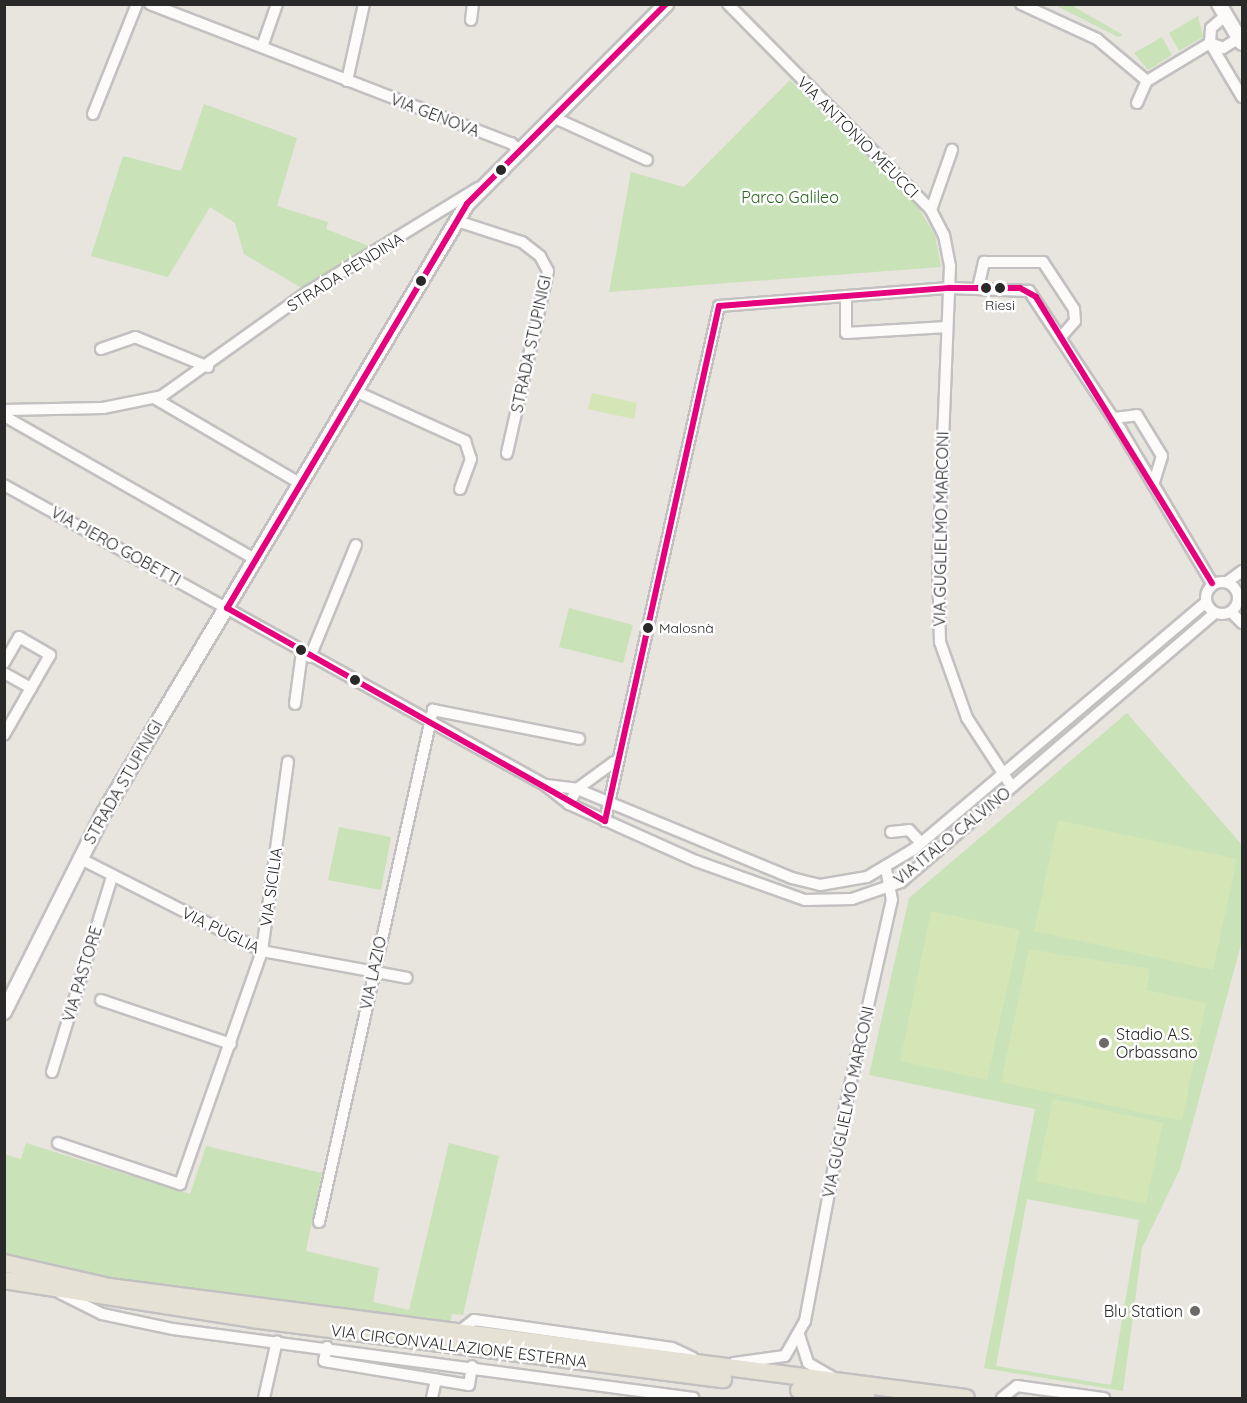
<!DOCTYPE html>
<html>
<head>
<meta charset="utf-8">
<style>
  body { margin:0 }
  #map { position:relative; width:1247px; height:1403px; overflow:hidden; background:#e8e4de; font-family:Quicksand,sans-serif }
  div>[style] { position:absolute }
  .green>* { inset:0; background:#c9e2b8 }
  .pitch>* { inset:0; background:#d4e6b5 }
  .roads { filter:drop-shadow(2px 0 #c2c0c0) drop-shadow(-2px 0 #c2c0c0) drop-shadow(0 2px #c2c0c0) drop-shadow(0 -2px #c2c0c0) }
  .minor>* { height:10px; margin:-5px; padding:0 5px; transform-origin:5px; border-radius:5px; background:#fcfbfa }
  .minor>.ring { margin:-5px; padding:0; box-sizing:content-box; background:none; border:10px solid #fcfbfa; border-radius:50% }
  .tertiary>* { height:14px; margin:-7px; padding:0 7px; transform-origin:7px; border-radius:7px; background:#fcfbfa }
  .primary>* { height:16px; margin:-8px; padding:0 8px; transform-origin:8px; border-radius:8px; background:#e5e1d4 }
  .bus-1>* { height:6px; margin:-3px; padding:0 3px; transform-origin:3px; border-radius:3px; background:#e5007d }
  .dots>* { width:16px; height:16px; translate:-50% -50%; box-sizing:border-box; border:3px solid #fff; border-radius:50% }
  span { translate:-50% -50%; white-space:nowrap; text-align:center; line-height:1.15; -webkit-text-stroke:5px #fff; paint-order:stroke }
  .bus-label { font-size:14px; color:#292929 }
  .left { translate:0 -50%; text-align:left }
  .street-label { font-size:16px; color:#292929 }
  .park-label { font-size:16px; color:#29651b }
  .poi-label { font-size:16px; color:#292929 }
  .right { translate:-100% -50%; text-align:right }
  .frame { position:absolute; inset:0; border:6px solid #292929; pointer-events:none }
</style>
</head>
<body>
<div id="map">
  <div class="green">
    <div style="clip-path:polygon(1055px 5px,1071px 5px,1123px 35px,1118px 37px)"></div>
    <div style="clip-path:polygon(1198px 16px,1203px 37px,1179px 51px,1169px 33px)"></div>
    <div style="clip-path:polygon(1162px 37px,1172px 55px,1148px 70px,1134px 53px)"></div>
    <div style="clip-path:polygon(790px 80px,917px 206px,935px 235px,941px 267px,609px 292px,631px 172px,684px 187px)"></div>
    <div style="clip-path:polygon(204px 104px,297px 138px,277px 206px,328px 222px,326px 229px,376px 249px,305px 290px,244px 254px,235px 223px,210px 207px,168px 277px,91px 256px,123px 156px,181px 171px)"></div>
    <div style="clip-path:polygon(569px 608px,633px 625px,623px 663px,559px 647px)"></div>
    <div style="clip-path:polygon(evenodd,1127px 713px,1242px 845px,1242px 941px,1180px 1169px,1142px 1248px,1123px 1391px,984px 1368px,1035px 1109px,869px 1075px,909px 898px,1127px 713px,1029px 950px,1150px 969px,1146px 990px,1029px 950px,1127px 713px,1027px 1199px,1139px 1220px,1111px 1385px,996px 1366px,1027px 1199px)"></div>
    <div style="clip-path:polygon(339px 827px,391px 837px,381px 890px,328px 880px)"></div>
    <div style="clip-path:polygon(26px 1143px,190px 1194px,206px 1146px,322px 1173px,306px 1251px,379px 1268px,373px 1302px,409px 1310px,449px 1143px,499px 1156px,463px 1315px,452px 1314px,450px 1326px,109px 1281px,5px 1257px,4px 1154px,21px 1159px)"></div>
  </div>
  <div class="pitch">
    <div style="clip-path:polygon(592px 393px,637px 403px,634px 419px,588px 409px)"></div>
    <div style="clip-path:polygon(1058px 820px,1237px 859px,1213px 970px,1034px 931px)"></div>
    <div style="clip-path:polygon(931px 911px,1020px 930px,987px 1080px,900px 1061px)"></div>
    <div style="clip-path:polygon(1029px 949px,1150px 969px,1146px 990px,1206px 1003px,1182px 1121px,1001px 1082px)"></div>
    <div style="clip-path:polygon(1053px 1099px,1163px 1123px,1146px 1204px,1036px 1181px)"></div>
  </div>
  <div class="roads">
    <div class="minor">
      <div style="left:150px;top:4px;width:387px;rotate:21.1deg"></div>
      <div style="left:511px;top:143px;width:13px;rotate:42deg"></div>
      <div style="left:728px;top:4px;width:289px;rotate:45.4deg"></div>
      <div style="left:931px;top:210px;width:28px;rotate:63deg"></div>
      <div style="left:944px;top:235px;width:32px;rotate:79deg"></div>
      <div style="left:950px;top:266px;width:295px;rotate:92.3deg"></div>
      <div style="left:938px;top:561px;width:81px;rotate:88.6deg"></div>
      <div style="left:940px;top:642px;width:81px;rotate:70.4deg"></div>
      <div style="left:967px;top:718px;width:82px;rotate:56.9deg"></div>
      <div style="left:1021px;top:4px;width:84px;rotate:24.7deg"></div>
      <div style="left:1097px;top:39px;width:65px;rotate:40deg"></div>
      <div style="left:1225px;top:16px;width:18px;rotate:139deg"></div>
      <div style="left:1211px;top:28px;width:15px;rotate:94deg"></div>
      <div style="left:1210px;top:43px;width:14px;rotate:21deg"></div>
      <div style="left:1223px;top:48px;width:19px;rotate:-32deg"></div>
      <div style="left:471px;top:20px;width:16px;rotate:-83deg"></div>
      <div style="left:262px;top:47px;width:46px;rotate:-70.8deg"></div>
      <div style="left:347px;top:81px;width:79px;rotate:-77.6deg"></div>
      <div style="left:1137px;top:103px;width:24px;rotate:-66deg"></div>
      <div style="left:1147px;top:81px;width:74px;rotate:-31.1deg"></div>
      <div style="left:1210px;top:43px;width:63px;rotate:59.3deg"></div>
      <div style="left:93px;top:114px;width:118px;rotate:-68.2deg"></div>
      <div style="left:555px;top:118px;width:101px;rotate:24.5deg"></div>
      <div style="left:931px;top:210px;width:64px;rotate:-70.7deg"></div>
      <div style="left:457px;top:221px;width:68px;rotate:17.9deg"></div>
      <div style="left:522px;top:242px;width:23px;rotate:38deg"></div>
      <div style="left:540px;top:256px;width:17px;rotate:62deg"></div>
      <div style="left:548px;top:271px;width:187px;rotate:102.7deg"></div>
      <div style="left:978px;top:288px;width:27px;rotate:-77deg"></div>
      <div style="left:984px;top:262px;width:59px"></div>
      <div style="left:1043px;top:262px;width:56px;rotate:56.6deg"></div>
      <div style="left:1074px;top:309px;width:12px;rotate:85deg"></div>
      <div style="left:1075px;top:321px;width:20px;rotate:131deg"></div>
      <div style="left:846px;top:296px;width:37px;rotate:90deg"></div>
      <div style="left:846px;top:333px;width:101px;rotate:-3.4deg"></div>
      <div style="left:101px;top:349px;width:36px;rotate:-19deg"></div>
      <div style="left:135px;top:337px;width:79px;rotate:22.3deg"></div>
      <div style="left:357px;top:392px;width:119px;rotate:24.4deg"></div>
      <div style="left:465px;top:441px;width:19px;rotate:72deg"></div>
      <div style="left:471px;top:459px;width:32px;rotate:110deg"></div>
      <div style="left:154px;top:398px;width:170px;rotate:30.3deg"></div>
      <div style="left:4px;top:410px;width:99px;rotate:-1.2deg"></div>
      <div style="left:103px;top:408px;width:60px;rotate:-11.5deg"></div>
      <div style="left:162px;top:396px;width:179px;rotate:-35.5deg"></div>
      <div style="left:308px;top:292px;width:199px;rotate:-31.5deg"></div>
      <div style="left:4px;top:416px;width:290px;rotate:29.7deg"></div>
      <div style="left:1114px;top:418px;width:23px;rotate:-7deg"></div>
      <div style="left:1137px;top:415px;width:48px;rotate:58.6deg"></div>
      <div style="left:1162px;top:456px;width:30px;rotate:107deg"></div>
      <div style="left:4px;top:485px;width:619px;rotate:29.01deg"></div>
      <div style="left:545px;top:785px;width:31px;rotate:38deg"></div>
      <div style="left:569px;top:804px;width:139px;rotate:24.2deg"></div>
      <div style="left:696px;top:861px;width:116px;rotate:19.7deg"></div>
      <div style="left:805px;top:900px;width:47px;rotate:-1.2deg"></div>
      <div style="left:852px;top:899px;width:52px;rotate:-19.1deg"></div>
      <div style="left:901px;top:882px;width:413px;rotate:-40.6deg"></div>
      <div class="ring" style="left:1206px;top:582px;width:22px;height:22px"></div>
      <div style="left:1227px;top:582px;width:19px;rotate:-36deg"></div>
      <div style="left:1231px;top:612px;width:16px;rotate:45deg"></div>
      <div style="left:310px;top:657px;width:121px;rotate:-67.7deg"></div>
      <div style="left:4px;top:663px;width:30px;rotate:-60deg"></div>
      <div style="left:19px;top:637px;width:36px;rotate:30deg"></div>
      <div style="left:50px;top:655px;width:92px;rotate:119.9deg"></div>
      <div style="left:4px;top:673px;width:31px;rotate:29deg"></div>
      <div style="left:295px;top:704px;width:52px;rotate:-82.3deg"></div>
      <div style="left:546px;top:785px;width:31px;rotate:7deg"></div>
      <div style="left:577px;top:789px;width:233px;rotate:22.5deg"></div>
      <div style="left:792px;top:878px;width:29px;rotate:14deg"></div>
      <div style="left:820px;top:885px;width:48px;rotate:-9.7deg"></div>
      <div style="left:867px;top:877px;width:55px;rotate:-30.8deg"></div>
      <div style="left:914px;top:849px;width:382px;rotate:-40.2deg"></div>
      <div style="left:569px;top:804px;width:17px;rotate:-62deg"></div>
      <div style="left:577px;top:789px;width:46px;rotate:-36.1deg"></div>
      <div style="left:605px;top:821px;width:527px;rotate:-77.52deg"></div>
      <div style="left:719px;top:306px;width:231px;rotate:-4.5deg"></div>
      <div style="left:949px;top:288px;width:80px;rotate:2.1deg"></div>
      <div style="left:1029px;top:291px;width:167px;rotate:56.5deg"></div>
      <div style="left:1121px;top:430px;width:178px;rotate:59.3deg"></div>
      <div style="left:891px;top:832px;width:18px;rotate:-6deg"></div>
      <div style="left:909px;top:830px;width:18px;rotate:47deg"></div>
      <div style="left:79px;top:858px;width:205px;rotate:26.9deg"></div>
      <div style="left:262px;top:951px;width:147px;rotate:10.5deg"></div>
      <div style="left:101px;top:1000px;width:137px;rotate:18.7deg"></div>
      <div style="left:52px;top:1072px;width:204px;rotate:-72.9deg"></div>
      <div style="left:58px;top:1143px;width:129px;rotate:18.6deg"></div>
      <div style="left:180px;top:1184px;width:247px;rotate:-70.6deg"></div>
      <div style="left:262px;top:951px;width:191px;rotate:-82.2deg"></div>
      <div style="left:319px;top:1222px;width:525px;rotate:-77.45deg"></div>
      <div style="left:433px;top:710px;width:149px;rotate:11.2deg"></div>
      <div style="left:60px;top:1293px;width:47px;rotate:26.6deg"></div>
      <div style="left:102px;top:1314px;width:73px;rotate:11.9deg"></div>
      <div style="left:173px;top:1329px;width:525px;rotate:7.56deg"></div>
      <div style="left:457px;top:1333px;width:21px;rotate:-37deg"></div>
      <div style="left:474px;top:1320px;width:200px;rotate:8deg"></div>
      <div style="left:672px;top:1348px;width:23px;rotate:25deg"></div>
      <div style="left:799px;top:1335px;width:29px;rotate:72deg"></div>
      <div style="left:808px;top:1363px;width:30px;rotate:30deg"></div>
      <div style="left:327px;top:1347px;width:14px;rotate:102deg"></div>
      <div style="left:324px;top:1361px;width:147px;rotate:9.4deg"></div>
      <div style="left:469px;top:1385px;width:19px;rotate:-81deg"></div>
      <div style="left:734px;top:1363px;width:51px;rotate:-7.8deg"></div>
      <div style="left:785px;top:1356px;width:40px;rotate:-60.3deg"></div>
      <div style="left:805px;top:1321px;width:217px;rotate:-79.4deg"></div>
      <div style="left:845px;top:1108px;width:213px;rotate:-77.3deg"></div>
      <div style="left:892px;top:900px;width:32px;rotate:-101deg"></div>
      <div style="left:264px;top:1398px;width:58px;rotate:-77.2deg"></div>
      <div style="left:432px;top:1398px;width:19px;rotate:-78deg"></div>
      <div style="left:1002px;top:1398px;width:19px;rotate:-39deg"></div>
      <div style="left:1017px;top:1386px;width:88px;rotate:7.9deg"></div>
    </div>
    <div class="tertiary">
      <div style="left:1219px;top:4px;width:45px;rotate:59.5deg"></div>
      <div style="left:4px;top:1012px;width:219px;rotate:-63.4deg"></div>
      <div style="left:102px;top:816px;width:713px;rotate:-59.19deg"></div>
      <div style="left:467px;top:204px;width:282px;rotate:-45.1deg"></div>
    </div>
    <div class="primary">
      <div style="left:4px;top:1263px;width:108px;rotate:12.9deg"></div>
      <div style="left:109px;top:1287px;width:864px;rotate:7.38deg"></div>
      <div style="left:4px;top:1280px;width:251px;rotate:8.9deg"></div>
      <div style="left:252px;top:1319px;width:475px;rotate:7.3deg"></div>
      <div style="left:799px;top:1390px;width:68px;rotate:6.7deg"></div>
    </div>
  </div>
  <div class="bus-1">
    <div style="left:666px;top:4px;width:282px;rotate:134.9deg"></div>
    <div style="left:467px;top:204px;width:470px;rotate:120.7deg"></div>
    <div style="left:227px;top:608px;width:434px;rotate:29.4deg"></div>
    <div style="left:605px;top:821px;width:527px;rotate:-77.52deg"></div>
    <div style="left:719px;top:306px;width:231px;rotate:-4.5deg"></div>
    <div style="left:949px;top:288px;width:71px"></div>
    <div style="left:1020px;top:288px;width:18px;rotate:29deg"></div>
    <div style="left:1036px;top:297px;width:336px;rotate:58.4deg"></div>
  </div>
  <div class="dots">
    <div style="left:501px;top:170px;background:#292929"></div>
    <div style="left:421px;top:281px;background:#292929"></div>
    <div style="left:986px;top:288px;background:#292929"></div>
    <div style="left:1000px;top:288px;background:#292929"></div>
    <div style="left:648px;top:628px;background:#292929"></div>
    <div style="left:301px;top:650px;background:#292929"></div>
    <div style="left:355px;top:680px;background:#292929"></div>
    <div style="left:1104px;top:1043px;background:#6c6a68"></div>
    <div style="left:1195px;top:1311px;background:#6c6a68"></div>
  </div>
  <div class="bus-label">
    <span style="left:1000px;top:305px">Riesi</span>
    <span class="left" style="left:659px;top:628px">Malosnà</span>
  </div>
  <div class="street-label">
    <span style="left:435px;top:115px;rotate:21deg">VIA GENOVA</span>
    <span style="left:858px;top:137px;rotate:45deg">VIA ANTONIO MEUCCI</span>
    <span style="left:345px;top:272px;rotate:-32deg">STRADA PENDINA</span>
    <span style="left:531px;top:344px;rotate:-78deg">STRADA STUPINIGI</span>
    <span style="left:941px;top:529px;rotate:-89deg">VIA GUGLIELMO MARCONI</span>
    <span style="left:116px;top:546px;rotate:29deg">VIA PIERO GOBETTI</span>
    <span style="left:123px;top:782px;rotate:-60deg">STRADA STUPINIGI</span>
    <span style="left:952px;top:836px;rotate:-39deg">VIA ITALO CALVINO</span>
    <span style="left:271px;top:887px;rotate:-82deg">VIA SICILIA</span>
    <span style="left:221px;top:930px;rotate:26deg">VIA PUGLIA</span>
    <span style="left:373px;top:973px;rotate:-78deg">VIA LAZIO</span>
    <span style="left:82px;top:974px;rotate:-73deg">VIA PASTORE</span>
    <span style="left:848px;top:1102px;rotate:-78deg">VIA GUGLIELMO MARCONI</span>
    <span style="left:459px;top:1346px;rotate:7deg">VIA CIRCONVALLAZIONE ESTERNA</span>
  </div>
  <div class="park-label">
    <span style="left:790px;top:197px">Parco Galileo</span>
  </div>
  <div class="poi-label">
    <span class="left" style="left:1116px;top:1043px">Stadio A.S.<br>Orbassano</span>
    <span class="right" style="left:1183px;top:1311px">Blu Station</span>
  </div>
  <div class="frame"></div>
</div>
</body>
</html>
